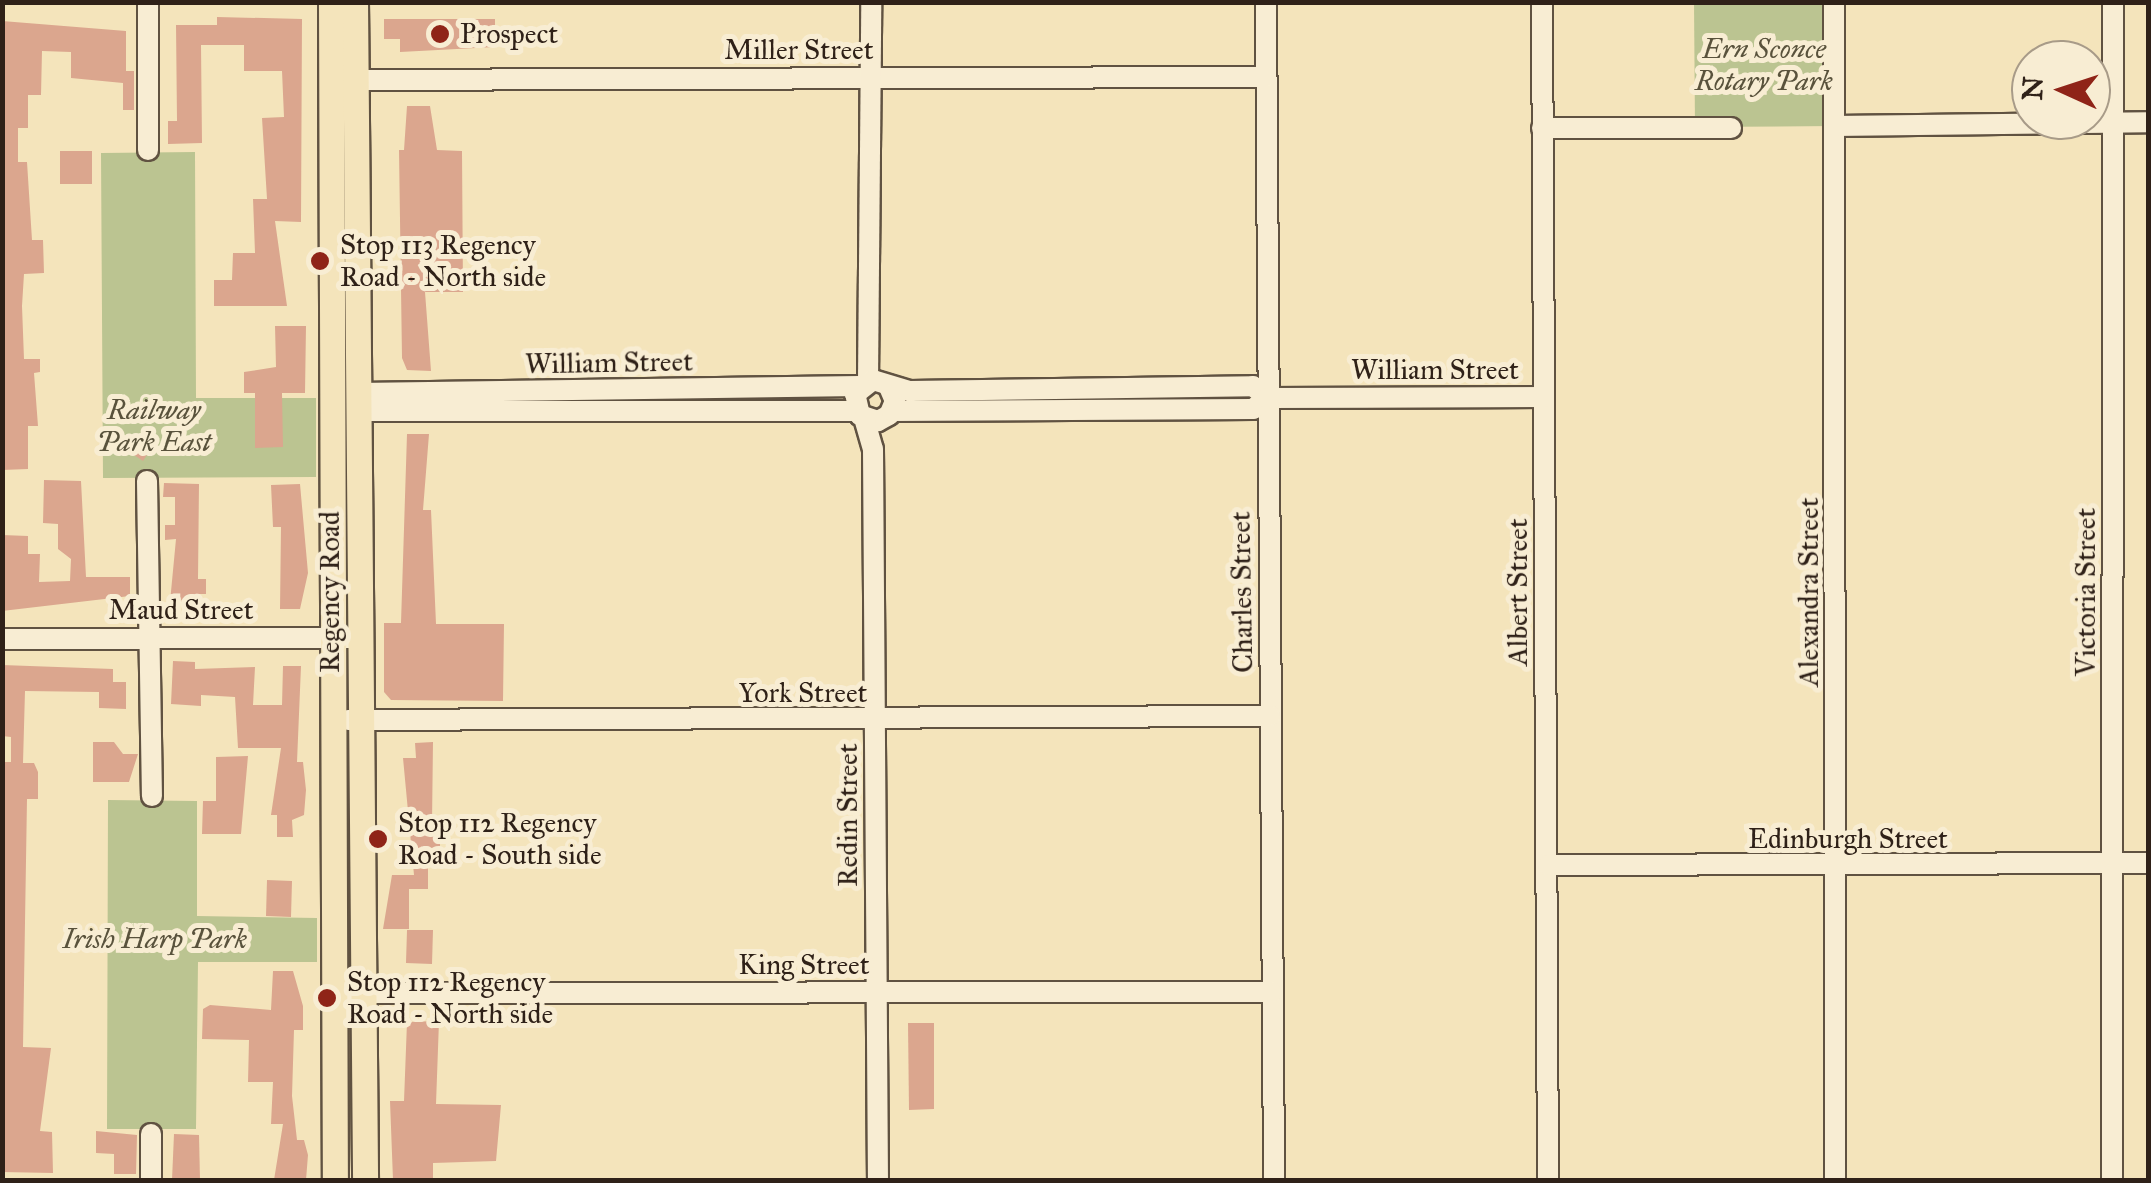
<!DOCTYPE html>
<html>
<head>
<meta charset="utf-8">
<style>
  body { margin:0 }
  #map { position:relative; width:2151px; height:1183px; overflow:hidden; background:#f4e4bb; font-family:"IM FELL Great Primer",serif }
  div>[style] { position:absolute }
  .green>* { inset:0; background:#bbc491 }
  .building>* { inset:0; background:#dba68e }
  .roads { filter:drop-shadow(2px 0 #605241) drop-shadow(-2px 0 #605241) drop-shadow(0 2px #605241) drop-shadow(0 -2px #605241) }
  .minor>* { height:20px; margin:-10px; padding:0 10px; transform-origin:10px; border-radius:10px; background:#f8edd3 }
  .major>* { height:25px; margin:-12.5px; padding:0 12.5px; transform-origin:12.5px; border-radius:12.5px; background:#f4e4bb }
  .dots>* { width:28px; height:28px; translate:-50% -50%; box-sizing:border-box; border:5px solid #f8edd3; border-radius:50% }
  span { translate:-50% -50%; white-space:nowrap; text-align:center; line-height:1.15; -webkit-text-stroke:10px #f8edd3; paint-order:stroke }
  .poi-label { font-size:28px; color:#2f2118 }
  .left { translate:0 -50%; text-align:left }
  .park-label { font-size:28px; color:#59523c; font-style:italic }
  .street-label { font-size:28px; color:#2f2118 }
  .frame { position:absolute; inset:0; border:5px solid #2f2118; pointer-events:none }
  .north { position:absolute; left:2011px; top:40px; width:100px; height:100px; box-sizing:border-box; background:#f8edd3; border:2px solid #a89b88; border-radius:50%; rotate:273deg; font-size:28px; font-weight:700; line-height:40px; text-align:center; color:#2f2118 }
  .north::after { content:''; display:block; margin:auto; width:35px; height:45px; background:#8f2418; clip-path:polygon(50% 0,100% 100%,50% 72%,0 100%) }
</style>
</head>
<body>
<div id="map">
  <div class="green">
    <div style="clip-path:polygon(1694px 3px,1834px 3px,1834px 126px,1695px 127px)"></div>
    <div style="clip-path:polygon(195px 152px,196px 398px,316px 398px,316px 477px,103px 478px,101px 153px)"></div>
    <div style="clip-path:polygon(108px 800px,197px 801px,197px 916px,317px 918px,317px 962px,198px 962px,196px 1129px,107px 1129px)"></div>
  </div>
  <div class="building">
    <div style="clip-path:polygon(217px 17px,302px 19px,301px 222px,275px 221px,287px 306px,214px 306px,214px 280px,232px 280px,233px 253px,255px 253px,253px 199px,267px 199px,262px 118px,284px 117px,282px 71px,244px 71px,244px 45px,201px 45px,202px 143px,168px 144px,168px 121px,177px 121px,176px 25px,217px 25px)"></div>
    <div style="clip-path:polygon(384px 19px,495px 19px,495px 47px,400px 52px,400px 39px,384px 39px)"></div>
    <div style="clip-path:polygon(2px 21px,126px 31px,126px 71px,134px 71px,134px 110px,123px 110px,123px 83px,71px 78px,71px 52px,42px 51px,41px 95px,28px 95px,28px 128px,18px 128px,18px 162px,27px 162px,32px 240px,43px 240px,44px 273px,24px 274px,22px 306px,24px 359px,40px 359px,40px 372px,34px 373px,38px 426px,28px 426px,28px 469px,2px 470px)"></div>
    <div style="clip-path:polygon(407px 106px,430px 106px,437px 150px,462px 151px,463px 292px,425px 292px,431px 371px,407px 370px,402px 358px,399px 150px,404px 150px)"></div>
    <div style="clip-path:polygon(60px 151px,92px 151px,92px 184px,60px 184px)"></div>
    <div style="clip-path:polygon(275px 326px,306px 326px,305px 393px,282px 393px,283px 447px,255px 448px,255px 393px,244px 393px,244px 372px,276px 367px)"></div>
    <div style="clip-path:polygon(139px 434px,154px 444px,143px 461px,128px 451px)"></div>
    <div style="clip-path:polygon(407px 434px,429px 434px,423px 510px,431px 510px,436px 624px,504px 624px,503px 701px,391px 700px,384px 692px,384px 623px,401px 623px)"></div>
    <div style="clip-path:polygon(44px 480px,81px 481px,86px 577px,130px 577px,130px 596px,2px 611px,2px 535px,28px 536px,28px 554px,40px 554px,39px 582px,70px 581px,71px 559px,58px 549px,58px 524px,43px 523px)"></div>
    <div style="clip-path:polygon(164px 483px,199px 484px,198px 579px,206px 579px,206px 594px,198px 594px,198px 602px,170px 602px,176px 539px,165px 540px,165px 525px,175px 525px,175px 497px,163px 497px)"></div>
    <div style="clip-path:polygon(300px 484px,308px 573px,300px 609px,280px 609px,281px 527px,273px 527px,271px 485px)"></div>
    <div style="clip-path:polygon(173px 661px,195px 662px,195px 669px,255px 667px,253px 705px,282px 705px,283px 666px,301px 666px,297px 762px,303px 762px,306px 790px,304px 815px,292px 820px,293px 837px,277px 837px,277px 815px,271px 815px,281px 748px,238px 748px,235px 697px,201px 695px,201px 706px,171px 704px)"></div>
    <div style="clip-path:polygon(2px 665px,113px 669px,113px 682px,126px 682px,126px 709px,99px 708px,99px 692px,25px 691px,23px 763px,34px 763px,38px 772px,38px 799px,27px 799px,23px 1047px,51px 1048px,40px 1131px,52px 1132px,53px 1173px,2px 1172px,2px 762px,11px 762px,11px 737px,2px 736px)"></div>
    <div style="clip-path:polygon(93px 742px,114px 742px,123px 754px,138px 754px,129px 782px,93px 782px)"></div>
    <div style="clip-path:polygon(433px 742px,432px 824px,440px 824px,440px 852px,428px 852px,428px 889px,409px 889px,409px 929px,383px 929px,392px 875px,414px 875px,403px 758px,416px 758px,415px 743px)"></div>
    <div style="clip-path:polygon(248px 756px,241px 834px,202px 834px,203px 801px,216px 801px,216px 757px)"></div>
    <div style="clip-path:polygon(267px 880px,292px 881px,291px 917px,266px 916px)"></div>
    <div style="clip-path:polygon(407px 930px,433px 930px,432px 964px,406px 963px)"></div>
    <div style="clip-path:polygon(273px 971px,293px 971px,303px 1006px,303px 1030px,294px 1030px,292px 1096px,297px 1140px,304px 1140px,308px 1155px,306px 1180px,274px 1180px,283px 1124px,271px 1124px,273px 1082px,248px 1082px,249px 1040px,202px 1039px,203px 1009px,210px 1005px,271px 1010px)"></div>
    <div style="clip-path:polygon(439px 1021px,436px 1104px,501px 1105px,496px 1161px,433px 1163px,433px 1180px,393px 1180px,390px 1101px,404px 1101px,407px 1022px)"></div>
    <div style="clip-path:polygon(908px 1023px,934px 1023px,934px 1109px,909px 1110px)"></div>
    <div style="clip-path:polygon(96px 1131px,137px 1135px,136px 1174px,114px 1174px,114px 1154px,96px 1153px)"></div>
    <div style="clip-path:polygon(174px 1134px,199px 1135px,200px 1180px,172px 1180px)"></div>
  </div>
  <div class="roads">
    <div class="minor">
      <div style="left:148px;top:2px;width:148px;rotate:90deg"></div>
      <div style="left:1266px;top:2px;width:1178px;rotate:89.61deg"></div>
      <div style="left:1542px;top:2px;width:1178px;rotate:89.71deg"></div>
      <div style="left:1834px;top:2px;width:1178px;rotate:89.95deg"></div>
      <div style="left:343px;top:80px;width:923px;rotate:-0.19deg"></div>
      <div style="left:1834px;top:126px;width:314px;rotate:-0.7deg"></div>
      <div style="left:1542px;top:128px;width:189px"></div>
      <div style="left:868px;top:381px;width:379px;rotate:-89.5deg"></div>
      <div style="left:889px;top:387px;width:15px;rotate:67deg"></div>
      <div style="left:895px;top:401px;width:15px;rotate:113deg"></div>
      <div style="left:889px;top:415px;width:13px;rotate:151deg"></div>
      <div style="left:878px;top:421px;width:19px;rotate:-162deg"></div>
      <div style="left:860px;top:415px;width:22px;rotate:-103deg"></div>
      <div style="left:855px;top:394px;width:23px;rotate:-38deg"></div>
      <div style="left:873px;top:380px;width:39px;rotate:17deg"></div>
      <div style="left:910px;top:391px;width:343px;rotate:-0.8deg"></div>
      <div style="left:1253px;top:386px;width:18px;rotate:41deg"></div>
      <div style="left:358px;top:393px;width:502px;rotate:-0.8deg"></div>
      <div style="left:358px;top:411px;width:499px"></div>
      <div style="left:892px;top:411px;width:361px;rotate:-0.3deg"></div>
      <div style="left:1253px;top:409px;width:18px;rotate:-38deg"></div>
      <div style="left:1267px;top:398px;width:277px;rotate:-0.2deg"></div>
      <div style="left:864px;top:418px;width:32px;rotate:74deg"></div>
      <div style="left:873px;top:449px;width:731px;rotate:89.61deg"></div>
      <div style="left:147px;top:481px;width:315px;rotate:89.1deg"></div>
      <div style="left:2px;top:639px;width:358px;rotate:-0.2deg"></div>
      <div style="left:348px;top:720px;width:922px;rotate:-0.25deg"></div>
      <div style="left:1548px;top:865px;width:600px;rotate:-0.19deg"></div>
      <div style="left:336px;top:993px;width:936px;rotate:-0.06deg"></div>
      <div style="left:151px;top:1134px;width:46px;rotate:90deg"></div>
      <div style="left:2112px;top:1180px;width:1178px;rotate:-89.95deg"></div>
    </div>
    <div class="major">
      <div style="left:331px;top:2px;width:1178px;rotate:89.81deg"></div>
      <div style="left:355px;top:2px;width:1178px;rotate:89.51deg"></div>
    </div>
  </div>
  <div class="dots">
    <div style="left:440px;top:34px;background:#8f2418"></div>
    <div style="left:320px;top:261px;background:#8f2418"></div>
    <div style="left:378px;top:839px;background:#8f2418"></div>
    <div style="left:327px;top:998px;background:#8f2418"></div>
  </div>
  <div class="poi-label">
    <span class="left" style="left:460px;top:34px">Prospect</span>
    <span class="left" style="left:340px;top:261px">Stop 113 Regency<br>Road - North side</span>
    <span class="left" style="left:398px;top:839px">Stop 112 Regency<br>Road - South side</span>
    <span class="left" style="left:347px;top:998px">Stop 112 Regency<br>Road - North side</span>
  </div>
  <div class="park-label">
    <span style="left:1764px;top:65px">Ern Sconce<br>Rotary Park</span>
    <span style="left:154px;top:426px">Railway<br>Park East</span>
    <span style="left:155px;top:939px">Irish Harp Park</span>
  </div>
  <div class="street-label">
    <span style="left:799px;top:50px">Miller Street</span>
    <span style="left:609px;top:363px;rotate:-1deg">William Street</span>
    <span style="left:1435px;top:370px">William Street</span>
    <span style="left:330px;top:592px;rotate:-90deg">Regency Road</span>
    <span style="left:1242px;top:592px;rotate:-91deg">Charles Street</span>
    <span style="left:1518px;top:592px;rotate:-90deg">Albert Street</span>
    <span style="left:1809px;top:592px;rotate:-90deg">Alexandra Street</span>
    <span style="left:2086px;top:592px;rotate:-90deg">Victoria Street</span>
    <span style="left:181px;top:610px">Maud Street</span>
    <span style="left:803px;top:693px">York Street</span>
    <span style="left:848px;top:815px;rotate:-90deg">Redin Street</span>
    <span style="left:1848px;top:839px">Edinburgh Street</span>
    <span style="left:804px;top:965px">King Street</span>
  </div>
  <div class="frame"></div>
  <div class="north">N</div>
</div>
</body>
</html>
